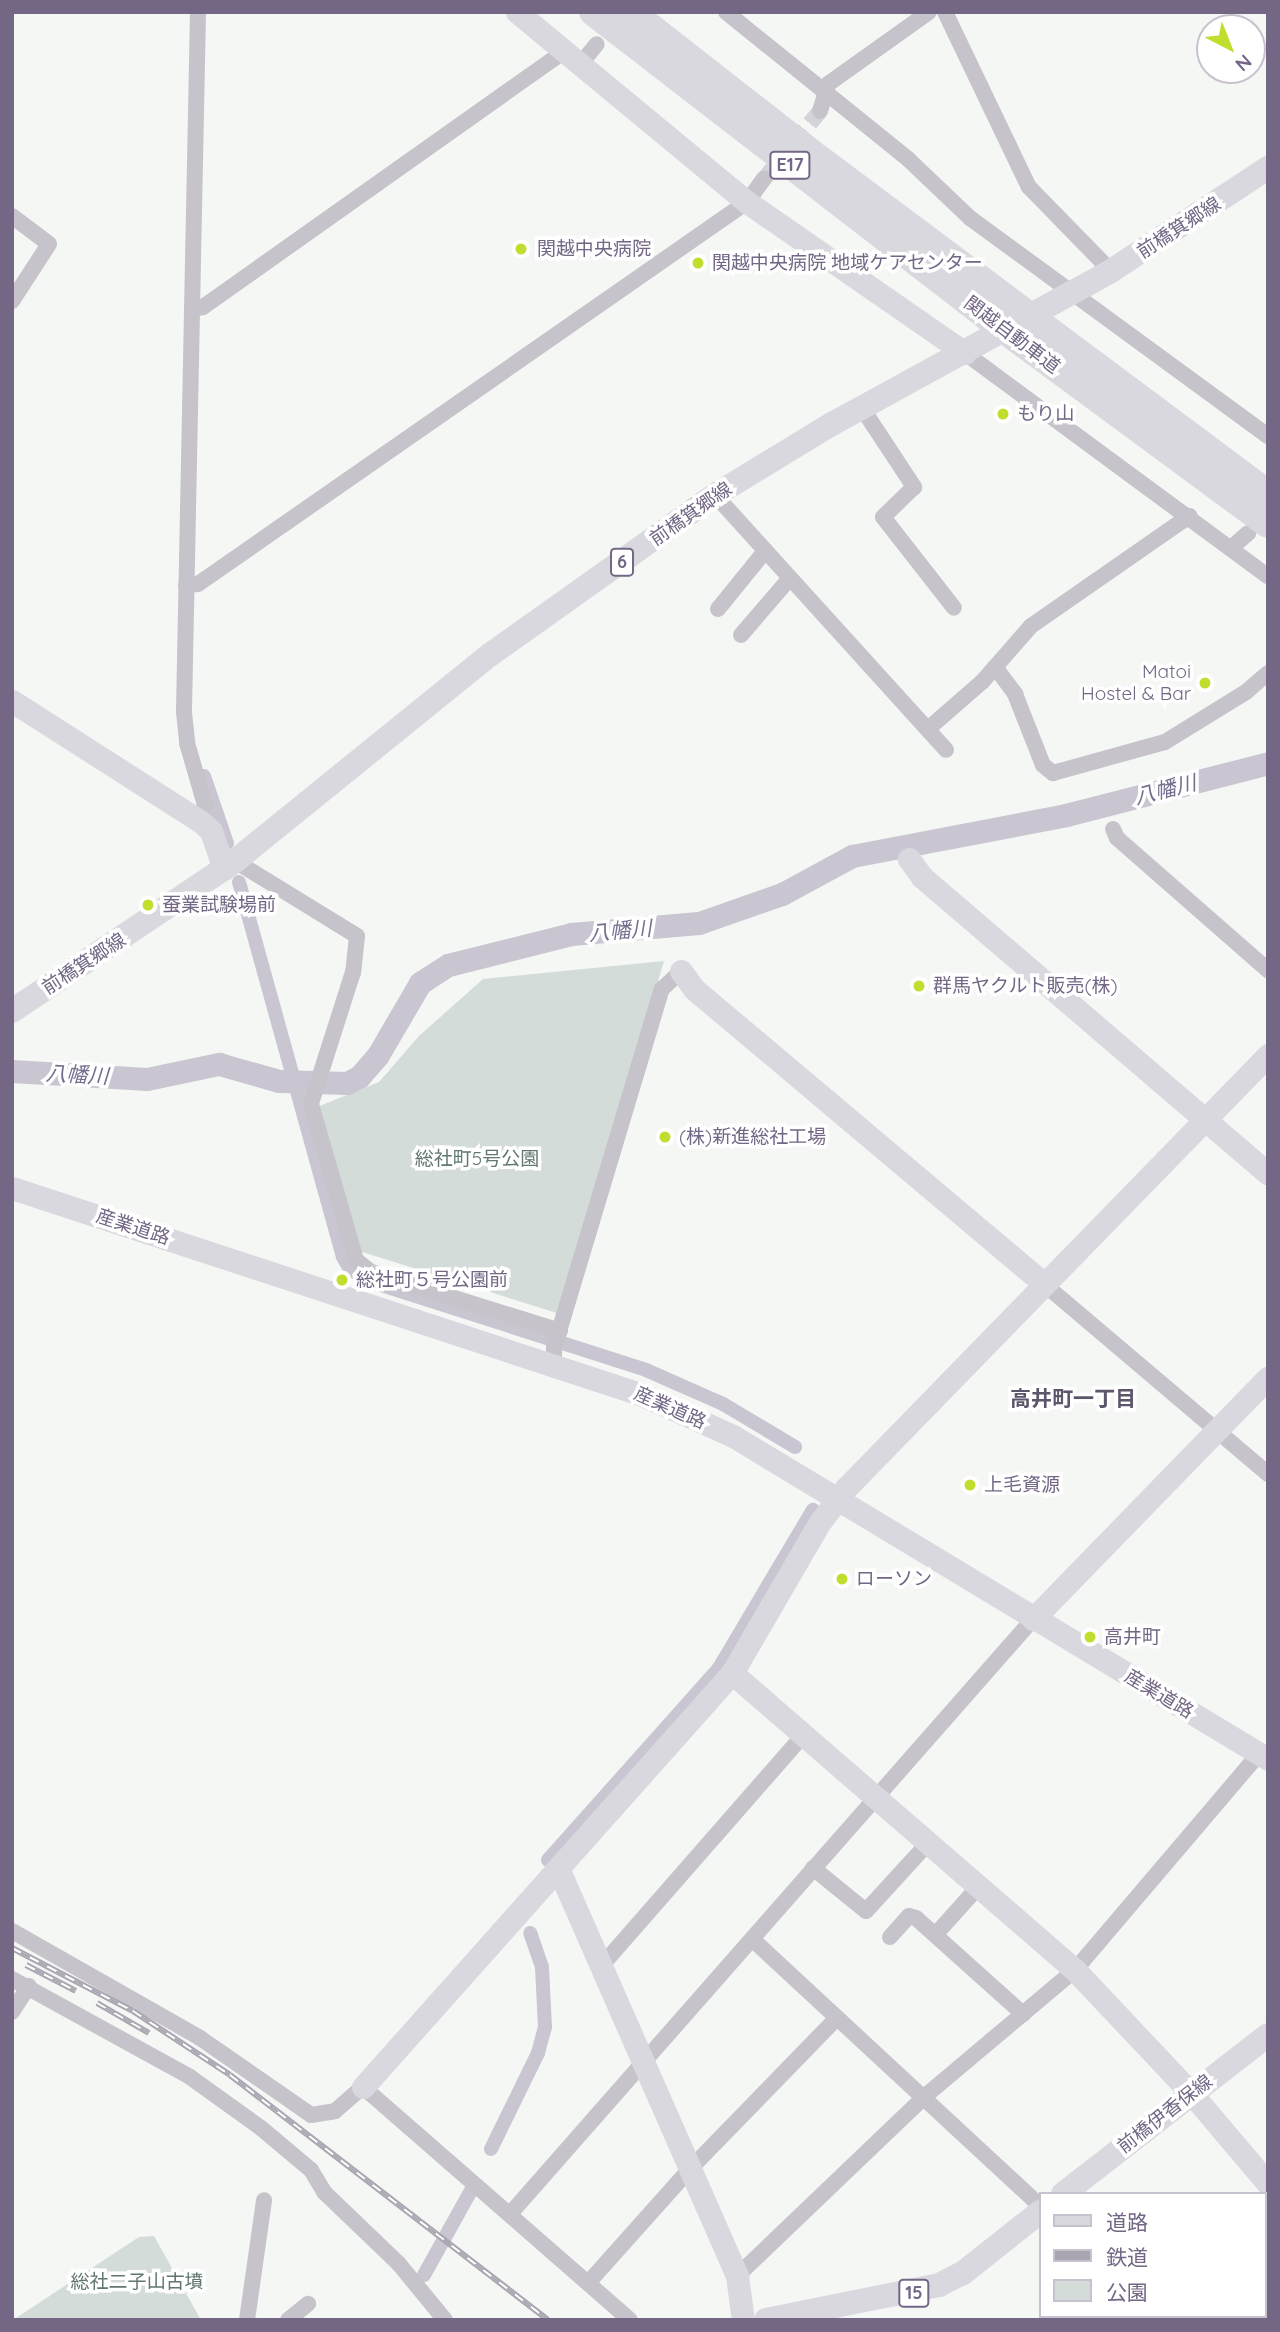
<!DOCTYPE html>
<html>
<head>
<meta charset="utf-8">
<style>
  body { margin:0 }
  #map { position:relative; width:1280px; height:2332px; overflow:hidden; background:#f5f7f5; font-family:Quicksand,"Noto Sans JP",sans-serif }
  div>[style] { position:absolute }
  .green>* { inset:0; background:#d4dcd9 }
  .canal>* { height:14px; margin:-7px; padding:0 7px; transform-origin:7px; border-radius:7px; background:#c9c6d2 }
  .river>* { height:23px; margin:-11.5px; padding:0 11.5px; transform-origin:11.5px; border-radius:11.5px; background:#c9c6d2 }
  .street-tunnel>* { height:16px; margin-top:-8px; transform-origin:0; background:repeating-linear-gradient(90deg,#d4d3d9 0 16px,transparent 0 24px) }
  .street>* { height:16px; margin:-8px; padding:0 8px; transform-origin:8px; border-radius:8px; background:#c6c3ca }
  .secondary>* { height:23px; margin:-11.5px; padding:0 11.5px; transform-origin:11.5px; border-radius:11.5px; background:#dad8df }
  .primary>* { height:24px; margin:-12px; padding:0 12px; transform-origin:12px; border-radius:12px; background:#dad8df }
  .highway>* { height:28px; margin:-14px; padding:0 14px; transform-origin:14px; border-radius:14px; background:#dad8df }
  .rail>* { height:6px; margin-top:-3px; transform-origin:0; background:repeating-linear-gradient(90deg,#fff 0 10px,#aaa6b1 0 20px); box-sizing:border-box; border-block:2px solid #aaa6b1 }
  .dots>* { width:19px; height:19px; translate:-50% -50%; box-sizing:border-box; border:4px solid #fff; border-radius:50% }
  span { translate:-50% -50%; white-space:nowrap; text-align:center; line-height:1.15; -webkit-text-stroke:7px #fff; paint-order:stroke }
  .shield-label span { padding:2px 5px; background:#fff; border:2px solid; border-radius:5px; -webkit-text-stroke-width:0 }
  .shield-label { font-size:18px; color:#736785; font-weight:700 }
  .street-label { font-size:19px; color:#736785 }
  .poi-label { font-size:19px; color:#736785 }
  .left { translate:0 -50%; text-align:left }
  .right { translate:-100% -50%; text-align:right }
  .park-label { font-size:19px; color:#627771 }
  .water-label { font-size:21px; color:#746e8f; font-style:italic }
  .neighbourhood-label { font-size:21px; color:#5d556a; font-weight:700 }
  .frame { position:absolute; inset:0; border:14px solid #736785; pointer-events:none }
  .legend { position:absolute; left:1039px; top:2192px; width:228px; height:126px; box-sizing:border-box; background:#fff; border:2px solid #c7c2ce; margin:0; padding:9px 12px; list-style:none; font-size:21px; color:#736785 }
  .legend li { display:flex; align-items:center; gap:14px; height:35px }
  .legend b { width:35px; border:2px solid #c7c2ce }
  .north { position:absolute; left:1196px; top:14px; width:70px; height:70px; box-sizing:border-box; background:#fff; border:2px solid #c7c2ce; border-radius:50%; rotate:138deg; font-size:19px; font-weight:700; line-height:28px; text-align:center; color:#736785 }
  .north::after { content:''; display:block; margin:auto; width:24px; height:32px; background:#c0de2e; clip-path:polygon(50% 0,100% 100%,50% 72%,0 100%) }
</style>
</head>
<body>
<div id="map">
  <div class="green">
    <div style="clip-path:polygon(664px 961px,560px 1314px,359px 1251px,317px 1107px,379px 1082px,419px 1036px,483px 979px)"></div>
    <div style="clip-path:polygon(154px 2236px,201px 2320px,13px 2320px,139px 2237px)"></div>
  </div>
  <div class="canal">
    <div style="left:204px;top:776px;width:71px;rotate:71.1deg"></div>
    <div style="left:239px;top:882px;width:389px;rotate:74.5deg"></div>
    <div style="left:343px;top:1257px;width:14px;rotate:60deg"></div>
    <div style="left:350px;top:1269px;width:22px;rotate:32deg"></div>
    <div style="left:369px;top:1281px;width:291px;rotate:17.8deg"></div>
    <div style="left:646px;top:1370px;width:84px;rotate:23.8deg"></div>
    <div style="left:723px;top:1404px;width:84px;rotate:30.8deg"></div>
    <div style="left:548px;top:1860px;width:257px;rotate:-48.3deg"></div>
    <div style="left:719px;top:1668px;width:184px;rotate:-59.3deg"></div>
    <div style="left:491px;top:2149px;width:107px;rotate:-63.9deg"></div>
    <div style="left:538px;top:2053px;width:27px;rotate:-75deg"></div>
    <div style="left:545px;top:2027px;width:60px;rotate:-92.9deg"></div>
    <div style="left:542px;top:1967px;width:36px;rotate:-109deg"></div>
    <div style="left:424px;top:2275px;width:101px;rotate:-60.9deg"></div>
  </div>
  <div class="river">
    <div style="left:12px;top:1071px;width:135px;rotate:3.4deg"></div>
    <div style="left:147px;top:1079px;width:74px;rotate:-11.8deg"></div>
    <div style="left:219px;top:1064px;width:62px;rotate:15.8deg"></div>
    <div style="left:279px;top:1081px;width:68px;rotate:1.7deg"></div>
    <div style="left:347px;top:1083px;width:13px;rotate:-27deg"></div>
    <div style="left:359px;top:1077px;width:29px;rotate:-49deg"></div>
    <div style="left:378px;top:1055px;width:83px;rotate:-59.7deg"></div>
    <div style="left:420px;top:983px;width:33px;rotate:-33deg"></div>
    <div style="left:448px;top:965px;width:127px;rotate:-14.1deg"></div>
    <div style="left:571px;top:934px;width:128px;rotate:-4.9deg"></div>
    <div style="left:699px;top:923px;width:88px;rotate:-19.3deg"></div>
    <div style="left:782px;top:894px;width:80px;rotate:-28.5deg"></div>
    <div style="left:852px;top:856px;width:218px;rotate:-10.8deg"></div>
    <div style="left:1066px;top:815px;width:209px;rotate:-14.4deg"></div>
  </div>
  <div class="street-tunnel">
    <div style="left:764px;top:179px;width:88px;rotate:-50.5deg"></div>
  </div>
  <div class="street">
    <div style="left:198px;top:12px;width:700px;rotate:91.15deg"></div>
    <div style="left:184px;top:712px;width:31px;rotate:84deg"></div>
    <div style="left:187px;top:743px;width:65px;rotate:73.8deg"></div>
    <div style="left:205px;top:805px;width:17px;rotate:107deg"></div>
    <div style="left:726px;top:12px;width:234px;rotate:38.9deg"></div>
    <div style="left:908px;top:159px;width:86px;rotate:43.6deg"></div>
    <div style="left:970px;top:218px;width:369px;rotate:36.2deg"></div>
    <div style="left:945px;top:12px;width:194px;rotate:64.4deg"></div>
    <div style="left:1029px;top:187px;width:117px;rotate:45.7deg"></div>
    <div style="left:579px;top:66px;width:28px;rotate:-51deg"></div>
    <div style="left:820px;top:111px;width:28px;rotate:-73deg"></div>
    <div style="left:828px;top:84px;width:124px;rotate:-35.5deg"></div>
    <div style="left:12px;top:216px;width:46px;rotate:37.1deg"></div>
    <div style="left:49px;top:244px;width:68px;rotate:123deg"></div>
    <div style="left:193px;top:309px;width:10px;rotate:-11deg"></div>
    <div style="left:203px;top:307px;width:441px;rotate:-35.3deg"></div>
    <div style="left:965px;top:353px;width:376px;rotate:36.4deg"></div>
    <div style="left:862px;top:408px;width:95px;rotate:56.6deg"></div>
    <div style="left:914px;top:487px;width:43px;rotate:135.9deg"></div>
    <div style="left:883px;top:517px;width:115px;rotate:52deg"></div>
    <div style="left:715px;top:495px;width:344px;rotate:47.8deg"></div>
    <div style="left:1231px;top:548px;width:23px;rotate:-41deg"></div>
    <div style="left:186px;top:585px;width:12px;rotate:-5deg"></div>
    <div style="left:198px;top:584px;width:669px;rotate:-34.83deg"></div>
    <div style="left:747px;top:202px;width:29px;rotate:-54deg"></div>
    <div style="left:718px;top:609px;width:75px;rotate:-51deg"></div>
    <div style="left:741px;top:635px;width:75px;rotate:-49.3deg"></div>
    <div style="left:995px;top:667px;width:34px;rotate:53deg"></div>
    <div style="left:1015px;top:694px;width:76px;rotate:68.5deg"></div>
    <div style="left:1043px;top:765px;width:13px;rotate:39deg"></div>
    <div style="left:1053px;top:773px;width:116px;rotate:-15.5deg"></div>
    <div style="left:1165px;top:742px;width:95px;rotate:-31.7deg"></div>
    <div style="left:1246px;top:692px;width:29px;rotate:-41deg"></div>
    <div style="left:929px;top:728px;width:70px;rotate:-41deg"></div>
    <div style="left:982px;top:682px;width:74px;rotate:-48.8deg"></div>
    <div style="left:1031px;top:626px;width:193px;rotate:-34.8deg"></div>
    <div style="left:1113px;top:829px;width:10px;rotate:66deg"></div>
    <div style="left:1117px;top:838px;width:201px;rotate:41.2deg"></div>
    <div style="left:235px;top:861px;width:143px;rotate:31.6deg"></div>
    <div style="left:357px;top:936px;width:36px;rotate:96deg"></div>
    <div style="left:353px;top:972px;width:139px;rotate:107.7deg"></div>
    <div style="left:311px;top:1104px;width:162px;rotate:73.9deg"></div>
    <div style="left:356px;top:1260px;width:19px;rotate:39deg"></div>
    <div style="left:371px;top:1272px;width:198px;rotate:17.3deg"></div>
    <div style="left:1044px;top:1284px;width:294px;rotate:40.3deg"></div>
    <div style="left:554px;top:1364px;width:16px;rotate:-90deg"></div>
    <div style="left:554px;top:1348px;width:375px;rotate:-73.3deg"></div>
    <div style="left:662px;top:989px;width:26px;rotate:-43deg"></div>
    <div style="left:813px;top:1868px;width:68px;rotate:39.1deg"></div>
    <div style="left:866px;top:1911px;width:93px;rotate:-47.6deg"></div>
    <div style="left:12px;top:1931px;width:216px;rotate:29.6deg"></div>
    <div style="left:200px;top:2038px;width:135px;rotate:34.7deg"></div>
    <div style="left:311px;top:2115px;width:24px;rotate:-9deg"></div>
    <div style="left:335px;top:2111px;width:37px;rotate:-41deg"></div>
    <div style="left:363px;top:2087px;width:354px;rotate:41.1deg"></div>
    <div style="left:936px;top:1934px;width:64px;rotate:-48.1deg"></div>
    <div style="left:890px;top:1937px;width:28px;rotate:-48deg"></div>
    <div style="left:909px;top:1916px;width:7px;rotate:16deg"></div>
    <div style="left:916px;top:1918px;width:144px;rotate:41.9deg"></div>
    <div style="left:752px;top:1939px;width:393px;rotate:42.8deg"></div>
    <div style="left:603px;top:1964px;width:305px;rotate:-48.8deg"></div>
    <div style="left:12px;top:1979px;width:203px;rotate:28.8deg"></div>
    <div style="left:190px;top:2077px;width:87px;rotate:35.7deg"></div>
    <div style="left:261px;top:2128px;width:65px;rotate:40deg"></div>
    <div style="left:311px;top:2170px;width:26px;rotate:59deg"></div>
    <div style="left:324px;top:2192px;width:104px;rotate:43.8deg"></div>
    <div style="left:399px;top:2264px;width:72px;rotate:50.6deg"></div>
    <div style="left:12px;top:2012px;width:31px;rotate:-57deg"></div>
    <div style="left:510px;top:2214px;width:792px;rotate:-48.68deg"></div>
    <div style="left:737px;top:2276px;width:259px;rotate:-43.7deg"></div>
    <div style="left:924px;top:2097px;width:197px;rotate:-40.1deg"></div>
    <div style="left:1075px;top:1970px;width:284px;rotate:-49.6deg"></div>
    <div style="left:588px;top:2283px;width:153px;rotate:-48.2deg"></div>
    <div style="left:690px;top:2169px;width:211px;rotate:-45.8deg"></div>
    <div style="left:247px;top:2320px;width:121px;rotate:-81.9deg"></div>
    <div style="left:288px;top:2320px;width:26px;rotate:-39deg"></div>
  </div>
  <div class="secondary">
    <div style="left:517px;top:12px;width:298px;rotate:39.6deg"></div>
    <div style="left:747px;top:202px;width:265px;rotate:34.7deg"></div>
    <div style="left:12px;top:701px;width:223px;rotate:32.6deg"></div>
    <div style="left:200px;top:821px;width:15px;rotate:42deg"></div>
    <div style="left:211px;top:831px;width:40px;rotate:71.1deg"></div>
    <div style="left:909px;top:859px;width:22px;rotate:54deg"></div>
    <div style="left:922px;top:877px;width:456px;rotate:40.6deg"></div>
    <div style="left:681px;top:971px;width:22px;rotate:54deg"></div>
    <div style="left:694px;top:989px;width:458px;rotate:40.1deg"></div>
    <div style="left:12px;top:1188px;width:661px;rotate:18.16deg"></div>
    <div style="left:640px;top:1394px;width:102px;rotate:24.3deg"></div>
    <div style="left:733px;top:1436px;width:625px;rotate:31.12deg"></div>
    <div style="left:1033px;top:1619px;width:337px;rotate:-45.8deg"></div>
    <div style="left:732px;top:1673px;width:454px;rotate:40.9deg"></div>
    <div style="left:1075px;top:1970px;width:170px;rotate:46.7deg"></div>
    <div style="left:1192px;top:2094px;width:118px;rotate:49.8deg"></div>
    <div style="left:558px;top:1868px;width:446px;rotate:66.3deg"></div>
    <div style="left:737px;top:2276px;width:44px;rotate:82.2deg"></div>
    <div style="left:363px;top:2087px;width:555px;rotate:-48.29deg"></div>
    <div style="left:732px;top:1673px;width:175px;rotate:-59.8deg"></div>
    <div style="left:820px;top:1522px;width:43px;rotate:-52.6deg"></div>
    <div style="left:846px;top:1488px;width:605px;rotate:-45.74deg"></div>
  </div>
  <div class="primary">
    <div style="left:12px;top:1011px;width:269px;rotate:-33.9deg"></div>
    <div style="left:235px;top:861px;width:329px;rotate:-39deg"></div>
    <div style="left:491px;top:654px;width:275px;rotate:-35.4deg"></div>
    <div style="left:715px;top:495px;width:137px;rotate:-31.3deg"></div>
    <div style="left:832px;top:424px;width:318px;rotate:-28.7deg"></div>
    <div style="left:1111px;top:271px;width:188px;rotate:-33.3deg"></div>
    <div style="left:1063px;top:2194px;width:259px;rotate:-37.8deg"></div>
    <div style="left:766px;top:2320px;width:177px;rotate:-11.4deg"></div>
    <div style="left:939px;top:2285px;width:27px;rotate:-27deg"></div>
    <div style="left:963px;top:2273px;width:98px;rotate:-38.4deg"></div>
  </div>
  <div class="highway">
    <div style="left:593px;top:12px;width:498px;rotate:37.7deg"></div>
    <div style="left:987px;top:317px;width:349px;rotate:36.4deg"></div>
    <div style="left:631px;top:12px;width:237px;rotate:38deg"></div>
    <div style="left:818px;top:158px;width:562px;rotate:36.75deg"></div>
  </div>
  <div class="rail">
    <div style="left:12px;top:1948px;width:136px;rotate:27.5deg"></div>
    <div style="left:133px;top:2011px;width:116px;rotate:33.4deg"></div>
    <div style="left:230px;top:2075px;width:401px;rotate:37.6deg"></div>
    <div style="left:26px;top:1965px;width:56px;rotate:27.5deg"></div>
    <div style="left:97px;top:2003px;width:60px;rotate:30deg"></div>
  </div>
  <div class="dots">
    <div style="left:521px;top:249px;background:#c0de2e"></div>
    <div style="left:698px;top:263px;background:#c0de2e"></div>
    <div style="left:1003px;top:414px;background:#c0de2e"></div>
    <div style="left:1205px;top:683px;background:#c0de2e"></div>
    <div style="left:148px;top:905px;background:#c0de2e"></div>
    <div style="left:919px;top:986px;background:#c0de2e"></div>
    <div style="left:665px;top:1137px;background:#c0de2e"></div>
    <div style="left:342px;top:1280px;background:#c0de2e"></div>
    <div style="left:970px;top:1485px;background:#c0de2e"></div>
    <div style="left:842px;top:1579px;background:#c0de2e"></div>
    <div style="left:1090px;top:1637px;background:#c0de2e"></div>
  </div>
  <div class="shield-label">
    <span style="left:790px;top:165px">E17</span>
    <span style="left:622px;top:562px">6</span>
    <span style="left:914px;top:2293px">15</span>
  </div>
  <div class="street-label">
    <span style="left:1179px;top:228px;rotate:-33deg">前橋箕郷線</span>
    <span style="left:1012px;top:335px;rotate:37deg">関越自動車道</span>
    <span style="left:691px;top:514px;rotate:-35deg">前橋箕郷線</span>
    <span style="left:84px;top:964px;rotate:-33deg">前橋箕郷線</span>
    <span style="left:133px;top:1227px;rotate:18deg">産業道路</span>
    <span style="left:670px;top:1408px;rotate:24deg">産業道路</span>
    <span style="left:1159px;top:1694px;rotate:31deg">産業道路</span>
    <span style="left:1165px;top:2114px;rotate:-38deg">前橋伊香保線</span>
  </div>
  <div class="poi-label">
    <span class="left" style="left:537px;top:249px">関越中央病院</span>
    <span class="left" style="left:712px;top:263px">関越中央病院 地域ケアセンター</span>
    <span class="left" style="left:1017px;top:414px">もり山</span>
    <span class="right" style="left:1191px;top:683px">Matoi<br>Hostel &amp; Bar</span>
    <span class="left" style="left:162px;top:905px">蚕業試験場前</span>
    <span class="left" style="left:933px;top:986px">群馬ヤクルト販売(株)</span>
    <span class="left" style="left:679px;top:1137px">(株)新進総社工場</span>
    <span class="left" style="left:356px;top:1280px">総社町５号公園前</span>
    <span class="left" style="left:984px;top:1485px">上毛資源</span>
    <span class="left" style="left:856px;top:1579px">ローソン</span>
    <span class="left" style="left:1104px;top:1637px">高井町</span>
  </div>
  <div class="park-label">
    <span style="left:477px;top:1159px">総社町5号公園</span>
    <span style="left:137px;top:2282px">総社二子山古墳</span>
  </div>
  <div class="water-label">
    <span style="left:1165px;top:789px;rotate:-14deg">八幡川</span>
    <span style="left:620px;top:930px;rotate:-5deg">八幡川</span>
    <span style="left:77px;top:1074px;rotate:3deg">八幡川</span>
  </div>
  <div class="neighbourhood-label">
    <span style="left:1073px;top:1398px">高井町一丁目</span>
  </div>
  <div class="frame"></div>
  <ul class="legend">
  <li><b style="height:9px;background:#dad8df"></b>道路</li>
  <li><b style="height:9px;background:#aaa6b1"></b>鉄道</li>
  <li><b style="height:19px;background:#d4dcd9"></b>公園</li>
  </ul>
  <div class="north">N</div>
</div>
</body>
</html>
